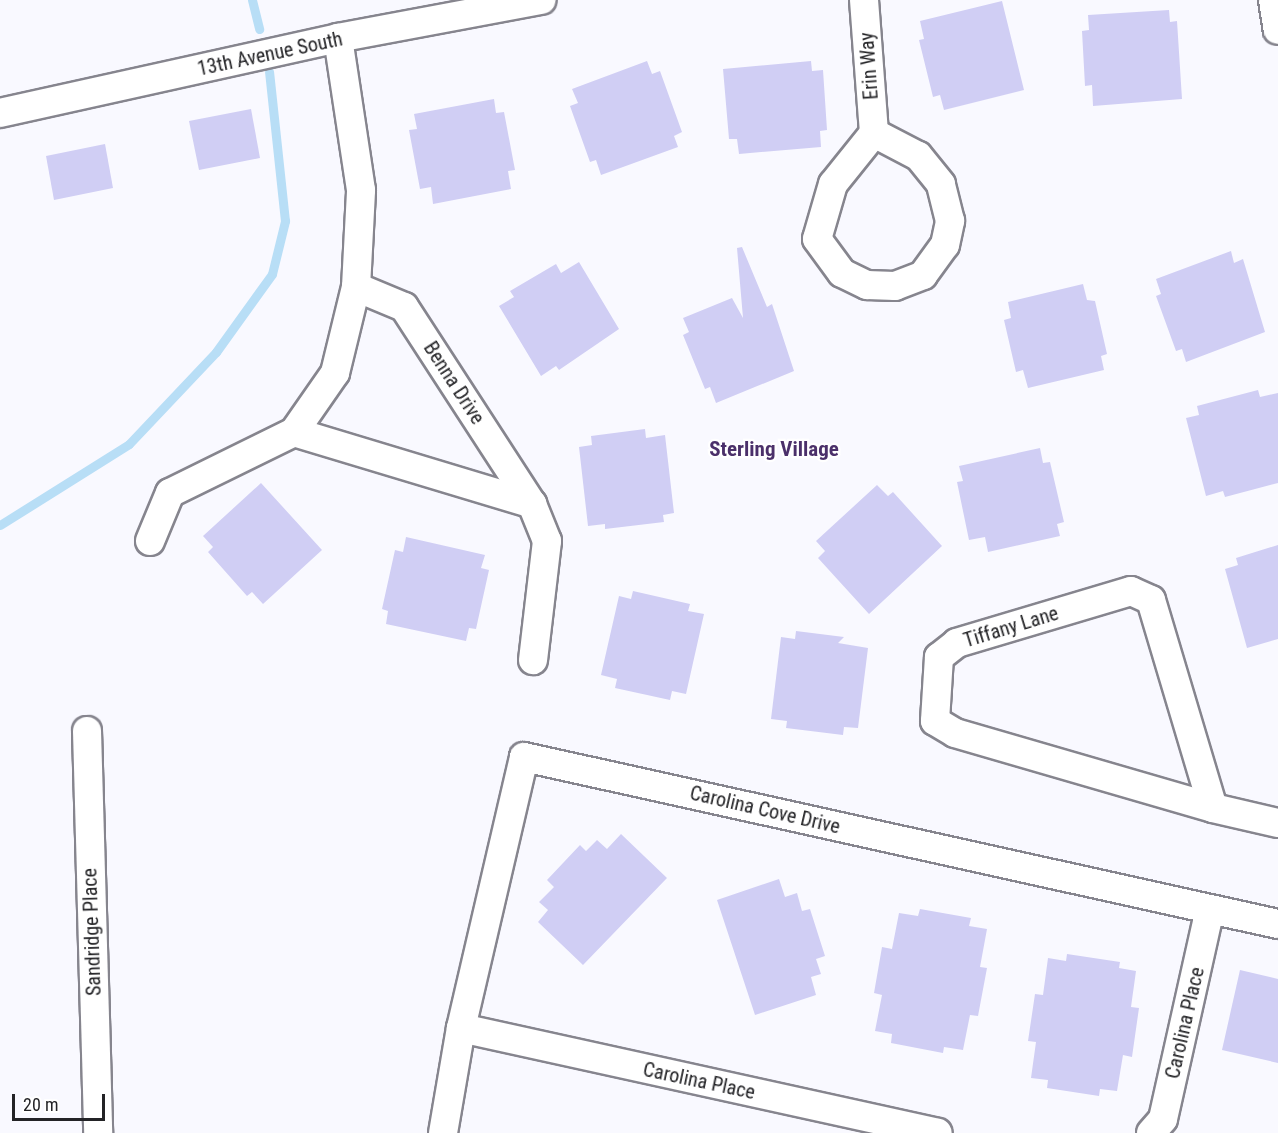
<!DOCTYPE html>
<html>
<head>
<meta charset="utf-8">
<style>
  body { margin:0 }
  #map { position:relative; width:1278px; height:1133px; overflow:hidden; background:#f9f9ff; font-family:"Roboto Condensed",sans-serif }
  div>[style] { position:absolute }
  .stream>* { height:9px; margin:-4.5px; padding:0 4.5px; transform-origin:4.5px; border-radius:4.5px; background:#b8def6 }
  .building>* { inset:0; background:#d0cef4 }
  .roads { filter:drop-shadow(2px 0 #86858e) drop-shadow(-2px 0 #86858e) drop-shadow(0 2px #86858e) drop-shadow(0 -2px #86858e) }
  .minor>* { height:28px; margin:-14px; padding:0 14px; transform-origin:14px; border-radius:14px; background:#fff }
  span { translate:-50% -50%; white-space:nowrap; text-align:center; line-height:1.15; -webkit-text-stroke:4.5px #fff; paint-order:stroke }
  .street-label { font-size:20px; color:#232326 }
  .neighbourhood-label { font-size:21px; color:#4b306a; font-weight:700 }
  .scale { position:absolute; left:12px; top:1094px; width:93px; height:27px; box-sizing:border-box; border:3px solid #232326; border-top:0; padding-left:8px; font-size:18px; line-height:21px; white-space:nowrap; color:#232326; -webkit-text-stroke:4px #fff; paint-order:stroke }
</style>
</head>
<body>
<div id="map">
  <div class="stream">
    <div style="left:252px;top:0;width:30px;rotate:76deg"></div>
    <div style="left:0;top:525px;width:152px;rotate:-32.1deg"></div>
    <div style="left:129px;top:444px;width:127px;rotate:-46.6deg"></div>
    <div style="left:216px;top:352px;width:96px;rotate:-54.3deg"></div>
    <div style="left:272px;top:274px;width:55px;rotate:-76.2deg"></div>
    <div style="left:285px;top:221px;width:150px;rotate:-96.1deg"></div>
  </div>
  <div class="building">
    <div style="clip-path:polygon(1002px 1px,1024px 90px,944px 110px,940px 95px,933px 97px,919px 40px,924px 39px,920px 21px)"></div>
    <div style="clip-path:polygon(1169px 10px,1170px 22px,1177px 21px,1182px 99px,1093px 106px,1092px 85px,1085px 86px,1082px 31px,1089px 30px,1088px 15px)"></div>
    <div style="clip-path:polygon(647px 61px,652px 74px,660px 71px,682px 132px,674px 136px,678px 147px,601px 175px,596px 160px,590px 162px,570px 106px,578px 103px,572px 89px)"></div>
    <div style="clip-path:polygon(811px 61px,812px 71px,823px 70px,827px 130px,820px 131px,821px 147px,739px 154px,737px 139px,729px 139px,723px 69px)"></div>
    <div style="clip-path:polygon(494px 99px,496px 113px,504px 112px,515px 170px,508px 171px,511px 189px,433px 204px,431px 187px,420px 189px,409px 130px,417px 129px,414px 114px)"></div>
    <div style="clip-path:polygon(251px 109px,260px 158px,199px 170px,189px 121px)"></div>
    <div style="clip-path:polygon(105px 144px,113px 188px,54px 200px,46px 156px)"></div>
    <div style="clip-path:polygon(742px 247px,767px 307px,772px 304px,794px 371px,716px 403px,710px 387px,705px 389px,683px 335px,689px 332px,683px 318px,732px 298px,743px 318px,737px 248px)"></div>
    <div style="clip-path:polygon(1231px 251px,1234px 263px,1243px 259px,1265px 332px,1186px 362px,1182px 349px,1176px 351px,1156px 296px,1161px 294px,1156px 279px)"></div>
    <div style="clip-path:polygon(579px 262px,619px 329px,559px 370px,556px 366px,541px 376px,499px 306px,514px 297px,510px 291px,556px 264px,561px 273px)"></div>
    <div style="clip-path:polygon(1083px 284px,1087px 300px,1095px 301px,1107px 354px,1101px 356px,1104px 370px,1028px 388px,1023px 370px,1016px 372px,1004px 320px,1011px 318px,1008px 302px)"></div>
    <div style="clip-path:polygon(1258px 390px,1260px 397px,1278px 393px,1278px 483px,1225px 497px,1223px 491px,1206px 496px,1186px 418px,1199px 415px,1197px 406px)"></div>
    <div style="clip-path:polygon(645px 429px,646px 438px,665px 435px,674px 513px,663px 515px,664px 522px,605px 529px,605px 524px,588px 526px,579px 447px,592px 445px,591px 436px)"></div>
    <div style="clip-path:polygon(1040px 448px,1043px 463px,1050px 462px,1064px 522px,1057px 524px,1060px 536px,988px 552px,985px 537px,969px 540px,957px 482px,963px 481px,959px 466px)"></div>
    <div style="clip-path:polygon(261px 483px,322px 550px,263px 604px,252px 592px,247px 596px,208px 552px,213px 547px,203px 536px)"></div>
    <div style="clip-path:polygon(877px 485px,888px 496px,893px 492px,942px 546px,869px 614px,818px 558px,825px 551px,816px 541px)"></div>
    <div style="clip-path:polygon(406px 537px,485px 555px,481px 568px,489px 570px,476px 629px,469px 628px,466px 641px,386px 624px,388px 611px,382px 609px,395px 550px,403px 552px)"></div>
    <div style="clip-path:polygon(1278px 545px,1278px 639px,1247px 648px,1225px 569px,1238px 565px,1236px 558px)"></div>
    <div style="clip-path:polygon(633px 591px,690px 604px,688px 611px,704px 614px,686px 694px,672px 691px,670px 700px,615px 688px,617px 679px,601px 675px,619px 596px,631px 599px)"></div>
    <div style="clip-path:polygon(796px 631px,844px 637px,838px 643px,868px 648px,858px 728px,844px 727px,843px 735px,786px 728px,787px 721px,771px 719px,781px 637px,795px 639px)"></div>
    <div style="clip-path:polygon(621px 834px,667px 878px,583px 965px,538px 922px,548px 910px,539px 902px,554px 887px,547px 880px,580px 845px,586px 851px,597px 840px,607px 849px)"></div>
    <div style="clip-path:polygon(779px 879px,785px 897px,797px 893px,802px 911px,810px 909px,825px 956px,816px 959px,821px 974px,811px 977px,816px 995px,755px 1015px,717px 900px)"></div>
    <div style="clip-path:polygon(920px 909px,971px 918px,969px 926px,987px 929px,980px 967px,987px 968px,978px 1016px,970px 1015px,963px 1050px,944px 1047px,943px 1053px,891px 1043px,892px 1034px,875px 1031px,882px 995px,874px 993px,882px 947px,892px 949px,899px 913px,918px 916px)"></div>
    <div style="clip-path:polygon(1067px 954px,1120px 962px,1119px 968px,1136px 971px,1131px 1007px,1139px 1008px,1132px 1057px,1123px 1055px,1117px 1091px,1100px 1089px,1099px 1096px,1047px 1088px,1048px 1080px,1031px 1078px,1036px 1042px,1028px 1041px,1035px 994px,1043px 995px,1048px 958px,1066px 961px)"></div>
    <div style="clip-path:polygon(1240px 970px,1278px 979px,1278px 1063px,1222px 1050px)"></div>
  </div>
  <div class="roads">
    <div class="minor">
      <div style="left:864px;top:0;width:133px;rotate:85.7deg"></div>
      <div style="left:874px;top:133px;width:65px;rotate:128.8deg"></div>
      <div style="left:833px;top:184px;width:57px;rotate:106.2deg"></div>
      <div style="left:817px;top:239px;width:42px;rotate:53.7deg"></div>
      <div style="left:842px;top:273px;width:28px;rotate:26deg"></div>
      <div style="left:867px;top:285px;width:28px;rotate:2deg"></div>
      <div style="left:895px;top:286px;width:30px;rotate:-21deg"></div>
      <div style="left:923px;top:275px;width:37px;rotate:-54deg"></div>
      <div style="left:945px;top:245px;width:25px;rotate:-78deg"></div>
      <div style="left:950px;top:221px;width:38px;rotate:-104deg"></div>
      <div style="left:941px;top:184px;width:36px;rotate:-129deg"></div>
      <div style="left:918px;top:156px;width:50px;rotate:-152.4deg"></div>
      <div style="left:1273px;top:0;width:30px;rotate:81deg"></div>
      <div style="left:0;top:113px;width:346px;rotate:-12.5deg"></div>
      <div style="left:338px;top:38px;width:207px;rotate:-10.6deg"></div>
      <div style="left:294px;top:432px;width:249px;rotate:16.8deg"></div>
      <div style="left:532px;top:504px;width:235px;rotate:-123deg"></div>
      <div style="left:404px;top:307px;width:52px;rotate:-157.4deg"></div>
      <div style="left:532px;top:504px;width:40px;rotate:68deg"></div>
      <div style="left:547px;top:541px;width:120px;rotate:96.7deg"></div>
      <div style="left:150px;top:541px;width:52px;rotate:-67.4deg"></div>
      <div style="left:170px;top:493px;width:138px;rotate:-26.2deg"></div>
      <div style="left:294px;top:432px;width:72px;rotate:-55.2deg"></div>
      <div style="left:335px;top:373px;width:89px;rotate:-76.3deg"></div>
      <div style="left:356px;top:287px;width:97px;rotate:-87deg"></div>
      <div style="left:361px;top:190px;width:154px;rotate:-98.6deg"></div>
      <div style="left:87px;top:731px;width:402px;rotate:88.4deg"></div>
      <div style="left:1213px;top:808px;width:217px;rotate:-106.6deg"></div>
      <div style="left:1151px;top:600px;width:22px;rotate:-156deg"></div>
      <div style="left:1131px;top:591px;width:182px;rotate:163.4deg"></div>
      <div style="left:957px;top:643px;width:23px;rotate:142deg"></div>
      <div style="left:939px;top:657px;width:64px;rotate:93.6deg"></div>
      <div style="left:935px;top:721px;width:23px;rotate:31deg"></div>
      <div style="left:955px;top:733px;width:269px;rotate:16.2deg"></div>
      <div style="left:1213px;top:808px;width:67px;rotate:13deg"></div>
      <div style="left:461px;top:1028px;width:488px;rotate:12.4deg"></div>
      <div style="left:443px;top:1133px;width:107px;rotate:-80.3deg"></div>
      <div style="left:461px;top:1028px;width:278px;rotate:-76.9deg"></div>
      <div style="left:524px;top:757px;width:772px;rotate:12.49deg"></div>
      <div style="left:1151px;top:1133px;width:18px;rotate:-49deg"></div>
      <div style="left:1163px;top:1119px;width:215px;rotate:-77.4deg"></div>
    </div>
  </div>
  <div class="street-label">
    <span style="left:270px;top:54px;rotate:-12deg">13th Avenue South</span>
    <span style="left:869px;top:66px;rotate:-94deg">Erin Way</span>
    <span style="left:454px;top:383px;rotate:57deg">Benna Drive</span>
    <span style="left:1011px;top:627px;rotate:-17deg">Tiffany Lane</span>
    <span style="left:765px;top:810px;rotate:13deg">Carolina Cove Drive</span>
    <span style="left:92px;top:932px;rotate:-92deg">Sandridge Place</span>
    <span style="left:1185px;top:1023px;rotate:-77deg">Carolina Place</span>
    <span style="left:699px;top:1081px;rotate:12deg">Carolina Place</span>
  </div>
  <div class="neighbourhood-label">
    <span style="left:774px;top:449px">Sterling Village</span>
  </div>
  <div class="scale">20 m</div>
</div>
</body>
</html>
